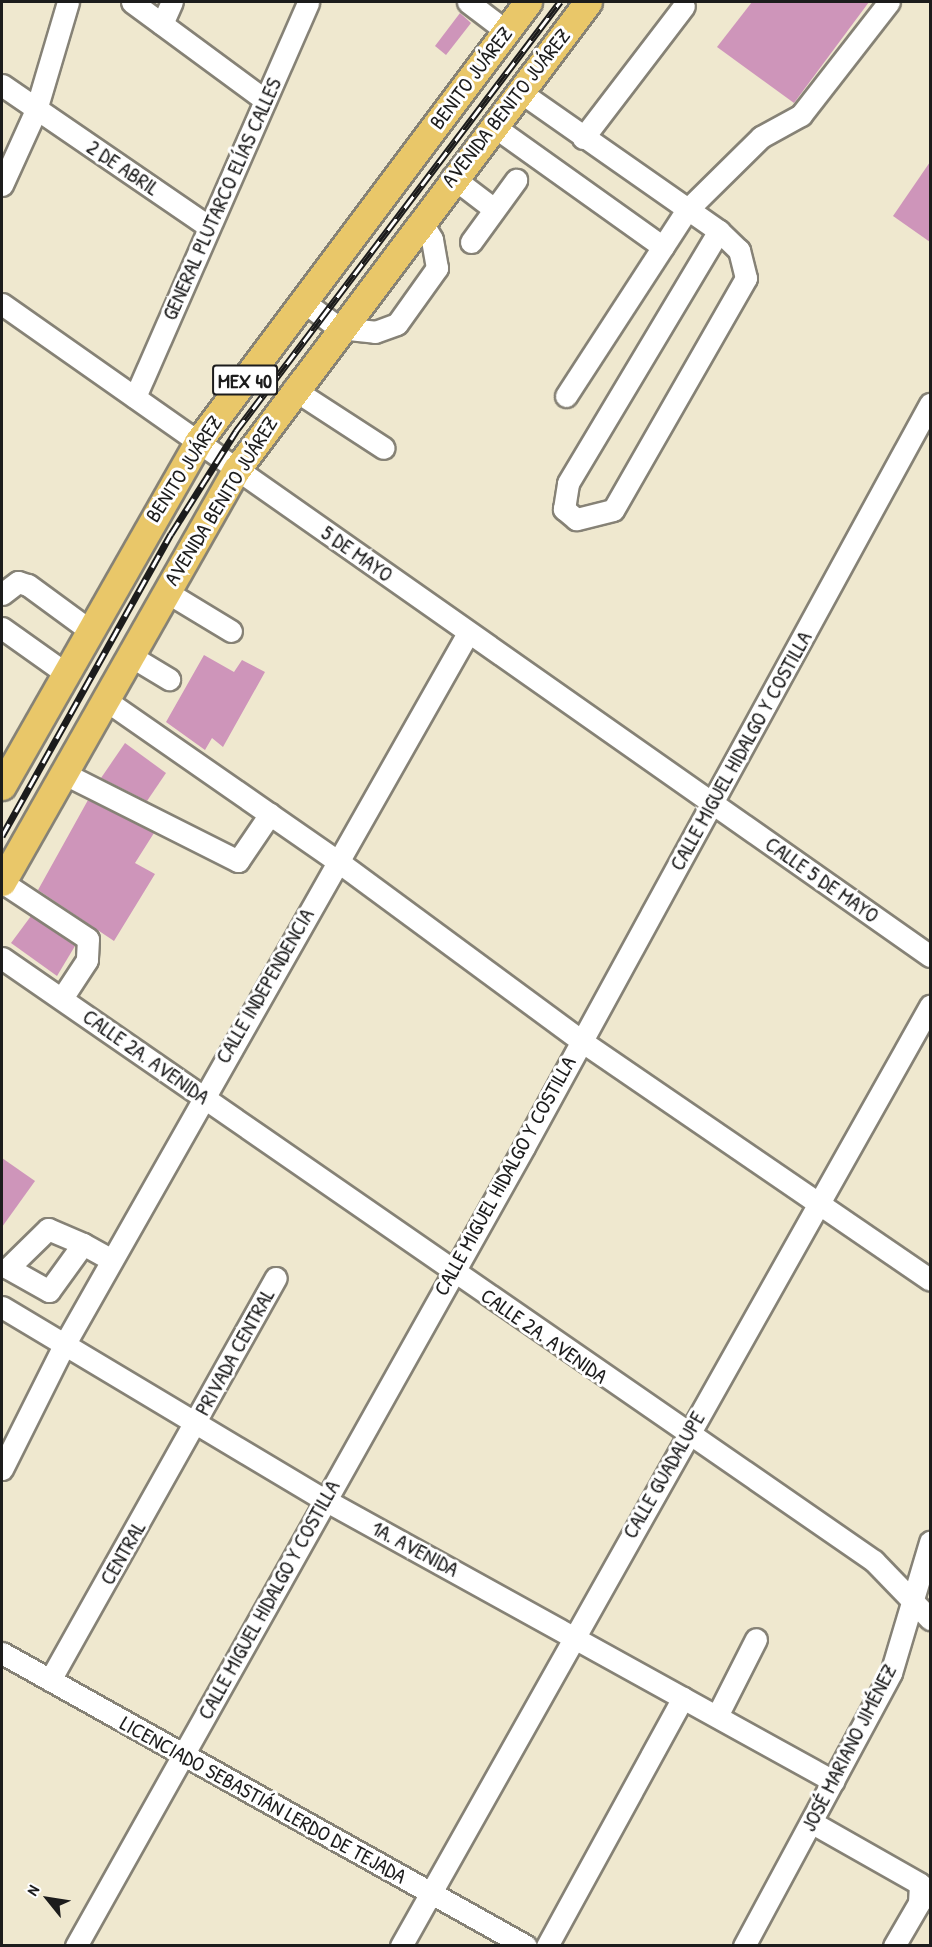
<!DOCTYPE html>
<html>
<head>
<meta charset="utf-8">
<style>
  body { margin:0 }
  #map { position:relative; width:932px; height:1947px; overflow:hidden; background:#efe8cf; font-family:"Patrick Hand",sans-serif }
  div>[style] { position:absolute }
  .building>* { inset:0; background:#ce95ba }
  .roads { filter:drop-shadow(2px 0 #868276) drop-shadow(-2px 0 #868276) drop-shadow(0 2px #868276) drop-shadow(0 -2px #868276) }
  .minor>* { height:21px; margin:-10.5px; padding:0 10.5px; transform-origin:10.5px; border-radius:10.5px; background:#fff }
  .major>* { height:27px; margin:-13.5px; padding:0 13.5px; transform-origin:13.5px; border-radius:13.5px; background:#e9c769 }
  .rail>* { height:7px; margin-top:-3.5px; transform-origin:0; background:repeating-linear-gradient(90deg,#fff 0 14px,#1c1c1c 0 28px); box-sizing:border-box; border-block:2px solid #1c1c1c }
  span { translate:-50% -50%; white-space:nowrap; text-align:center; line-height:1.15; -webkit-text-stroke:6px #fff; paint-order:stroke }
  .shield-label span { padding:2px 4px; background:#fff; border:2px solid; border-radius:4px; -webkit-text-stroke-width:0 }
  .shield-label { font-size:20px; color:#1c1c1c; font-weight:700 }
  .street-label { font-size:21px; color:#1c1c1c }
  .frame { position:absolute; inset:0; border:3px solid #1c1c1c; pointer-events:none }
  .north { position:absolute; left:18px; top:1869px; width:60px; height:60px; -webkit-text-stroke:4px #fff; paint-order:stroke; rotate:300deg; font-size:16px; font-weight:700; line-height:24px; text-align:center; color:#1c1c1c }
  .north::after { content:''; display:block; margin:auto; width:21px; height:27px; background:#1c1c1c; clip-path:polygon(50% 0,100% 100%,50% 72%,0 100%) }
</style>
</head>
<body>
<div id="map">
  <div class="building">
    <div style="clip-path:polygon(752px 2px,869px 2px,794px 103px,717px 47px)"></div>
    <div style="clip-path:polygon(460px 13px,471px 23px,446px 55px,435px 46px)"></div>
    <div style="clip-path:polygon(930px 162px,930px 242px,893px 216px)"></div>
    <div style="clip-path:polygon(204px 655px,234px 672px,242px 660px,265px 672px,223px 747px,212px 738px,205px 750px,166px 722px)"></div>
    <div style="clip-path:polygon(125px 743px,166px 773px,147px 801px,101px 778px)"></div>
    <div style="clip-path:polygon(88px 800px,154px 833px,135px 863px,155px 874px,114px 941px,38px 890px)"></div>
    <div style="clip-path:polygon(31px 916px,75px 946px,57px 976px,11px 943px)"></div>
    <div style="clip-path:polygon(2px 1158px,35px 1181px,2px 1227px)"></div>
  </div>
  <div class="roads">
    <div class="minor">
      <div style="left:132px;top:2px;width:165px;rotate:36.4deg"></div>
      <div style="left:468px;top:2px;width:48px;rotate:37.3deg"></div>
      <div style="left:162px;top:24px;width:24px;rotate:-66deg"></div>
      <div style="left:2px;top:85px;width:251px;rotate:34.4deg"></div>
      <div style="left:519px;top:91px;width:244px;rotate:35deg"></div>
      <div style="left:719px;top:231px;width:28px;rotate:44deg"></div>
      <div style="left:739px;top:250px;width:29px;rotate:76deg"></div>
      <div style="left:746px;top:278px;width:267px;rotate:119.8deg"></div>
      <div style="left:613px;top:510px;width:38px;rotate:166deg"></div>
      <div style="left:576px;top:519px;width:16px;rotate:-140deg"></div>
      <div style="left:564px;top:509px;width:26px;rotate:-81deg"></div>
      <div style="left:568px;top:483px;width:294px;rotate:-59.1deg"></div>
      <div style="left:492px;top:125px;width:210px;rotate:35.5deg"></div>
      <div style="left:583px;top:138px;width:166px;rotate:-52.6deg"></div>
      <div style="left:452px;top:177px;width:53px;rotate:37.3deg"></div>
      <div style="left:2px;top:185px;width:82px;rotate:-65.6deg"></div>
      <div style="left:36px;top:110px;width:113px;rotate:-73.5deg"></div>
      <div style="left:471px;top:242px;width:77px;rotate:-54deg"></div>
      <div style="left:304px;top:302px;width:44px;rotate:36.6deg"></div>
      <div style="left:339px;top:328px;width:36px;rotate:6deg"></div>
      <div style="left:375px;top:332px;width:23px;rotate:-20deg"></div>
      <div style="left:397px;top:324px;width:69px;rotate:-54.5deg"></div>
      <div style="left:437px;top:268px;width:29px;rotate:-100deg"></div>
      <div style="left:432px;top:239px;width:22px;rotate:-122deg"></div>
      <div style="left:2px;top:304px;width:1134px;rotate:35.09deg"></div>
      <div style="left:293px;top:389px;width:108px;rotate:33deg"></div>
      <div style="left:566px;top:396px;width:222px;rotate:-57deg"></div>
      <div style="left:687px;top:210px;width:104px;rotate:-44.6deg"></div>
      <div style="left:761px;top:137px;width:46px;rotate:-28.8deg"></div>
      <div style="left:801px;top:115px;width:143px;rotate:-52.1deg"></div>
      <div style="left:135px;top:397px;width:431px;rotate:-66.3deg"></div>
      <div style="left:165px;top:591px;width:77px;rotate:31.2deg"></div>
      <div style="left:2px;top:594px;width:20px;rotate:-37deg"></div>
      <div style="left:18px;top:582px;width:10px;rotate:17deg"></div>
      <div style="left:28px;top:585px;width:74px;rotate:36.3deg"></div>
      <div style="left:2px;top:628px;width:76px;rotate:35.4deg"></div>
      <div style="left:129px;top:655px;width:47px;rotate:31deg"></div>
      <div style="left:104px;top:699px;width:282px;rotate:34.8deg"></div>
      <div style="left:336px;top:860px;width:303px;rotate:36.4deg"></div>
      <div style="left:580px;top:1040px;width:424px;rotate:34.4deg"></div>
      <div style="left:63px;top:773px;width:196px;rotate:26.7deg"></div>
      <div style="left:238px;top:861px;width:57px;rotate:-55.8deg"></div>
      <div style="left:2px;top:882px;width:103px;rotate:33.5deg"></div>
      <div style="left:88px;top:939px;width:21px;rotate:93deg"></div>
      <div style="left:87px;top:960px;width:45px;rotate:123.3deg"></div>
      <div style="left:2px;top:958px;width:1060px;rotate:34.66deg"></div>
      <div style="left:874px;top:1561px;width:81px;rotate:46deg"></div>
      <div style="left:83px;top:1244px;width:58px;rotate:125.9deg"></div>
      <div style="left:49px;top:1291px;width:47px;rotate:-150.7deg"></div>
      <div style="left:8px;top:1268px;width:56px;rotate:-44.3deg"></div>
      <div style="left:48px;top:1229px;width:38px;rotate:23deg"></div>
      <div style="left:83px;top:1244px;width:33px;rotate:29deg"></div>
      <div style="left:2px;top:1307px;width:376px;rotate:30.9deg"></div>
      <div style="left:325px;top:1500px;width:581px;rotate:28.95deg"></div>
      <div style="left:2px;top:1469px;width:136px;rotate:-63.4deg"></div>
      <div style="left:63px;top:1347px;width:821px;rotate:-60.44deg"></div>
      <div style="left:2px;top:1653px;width:600px;rotate:29.21deg"></div>
      <div style="left:50px;top:1680px;width:461px;rotate:-60.7deg"></div>
      <div style="left:717px;top:1716px;width:86px;rotate:-63.1deg"></div>
      <div style="left:811px;top:1822px;width:125px;rotate:29.6deg"></div>
      <div style="left:920px;top:1884px;width:19px;rotate:93deg"></div>
      <div style="left:919px;top:1903px;width:50px;rotate:120.2deg"></div>
      <div style="left:76px;top:1946px;width:916px;rotate:-60.72deg"></div>
      <div style="left:524px;top:1147px;width:847px;rotate:-61.35deg"></div>
      <div style="left:401px;top:1946px;width:1079px;rotate:-60.63deg"></div>
      <div style="left:547px;top:1946px;width:283px;rotate:-61.3deg"></div>
      <div style="left:744px;top:1946px;width:310px;rotate:-61.7deg"></div>
      <div style="left:891px;top:1673px;width:137px;rotate:-73.4deg"></div>
    </div>
    <div class="major">
      <div style="left:2px;top:786px;width:396px;rotate:-60.3deg"></div>
      <div style="left:198px;top:442px;width:550px;rotate:-53.13deg"></div>
      <div style="left:2px;top:882px;width:475px;rotate:-60.4deg"></div>
      <div style="left:237px;top:469px;width:584px;rotate:-53.07deg"></div>
    </div>
  </div>
  <div class="rail">
    <div style="left:2px;top:836px;width:346px;rotate:-60.8deg"></div>
    <div style="left:171px;top:534px;width:122px;rotate:-57.7deg"></div>
    <div style="left:236px;top:431px;width:538px;rotate:-52.94deg"></div>
  </div>
  <div class="shield-label">
    <span style="left:245px;top:380px">MEX 40</span>
  </div>
  <div class="street-label">
    <span style="left:471px;top:78px;rotate:-53deg">BENITO JUÁREZ</span>
    <span style="left:506px;top:108px;rotate:-52deg">AVENIDA BENITO JUÁREZ</span>
    <span style="left:123px;top:168px;rotate:34deg">2 DE ABRIL</span>
    <span style="left:222px;top:199px;rotate:-66deg">GENERAL PLUTARCO ELÍAS CALLES</span>
    <span style="left:184px;top:469px;rotate:-57deg">BENITO JUÁREZ</span>
    <span style="left:221px;top:501px;rotate:-58deg">AVENIDA BENITO JUÁREZ</span>
    <span style="left:357px;top:554px;rotate:35deg">5 DE MAYO</span>
    <span style="left:741px;top:751px;rotate:-61deg">CALLE MIGUEL HIDALGO Y COSTILLA</span>
    <span style="left:822px;top:880px;rotate:35deg">CALLE 5 DE MAYO</span>
    <span style="left:265px;top:986px;rotate:-60deg">CALLE INDEPENDENCIA</span>
    <span style="left:146px;top:1057px;rotate:35deg">CALLE 2A. AVENIDA</span>
    <span style="left:505px;top:1176px;rotate:-61deg">CALLE MIGUEL HIDALGO Y COSTILLA</span>
    <span style="left:544px;top:1336px;rotate:35deg">CALLE 2A. AVENIDA</span>
    <span style="left:235px;top:1352px;rotate:-61deg">PRIVADA CENTRAL</span>
    <span style="left:664px;top:1475px;rotate:-60deg">CALLE GUADALUPE</span>
    <span style="left:415px;top:1549px;rotate:28deg">1A. AVENIDA</span>
    <span style="left:123px;top:1553px;rotate:-60deg">CENTRAL</span>
    <span style="left:269px;top:1600px;rotate:-61deg">CALLE MIGUEL HIDALGO Y COSTILLA</span>
    <span style="left:849px;top:1748px;rotate:-63deg">JOSÉ MARIANO JIMÉNEZ</span>
    <span style="left:263px;top:1800px;rotate:29deg">LICENCIADO SEBASTIÁN LERDO DE TEJADA</span>
  </div>
  <div class="frame"></div>
  <div class="north">N</div>
</div>
</body>
</html>
